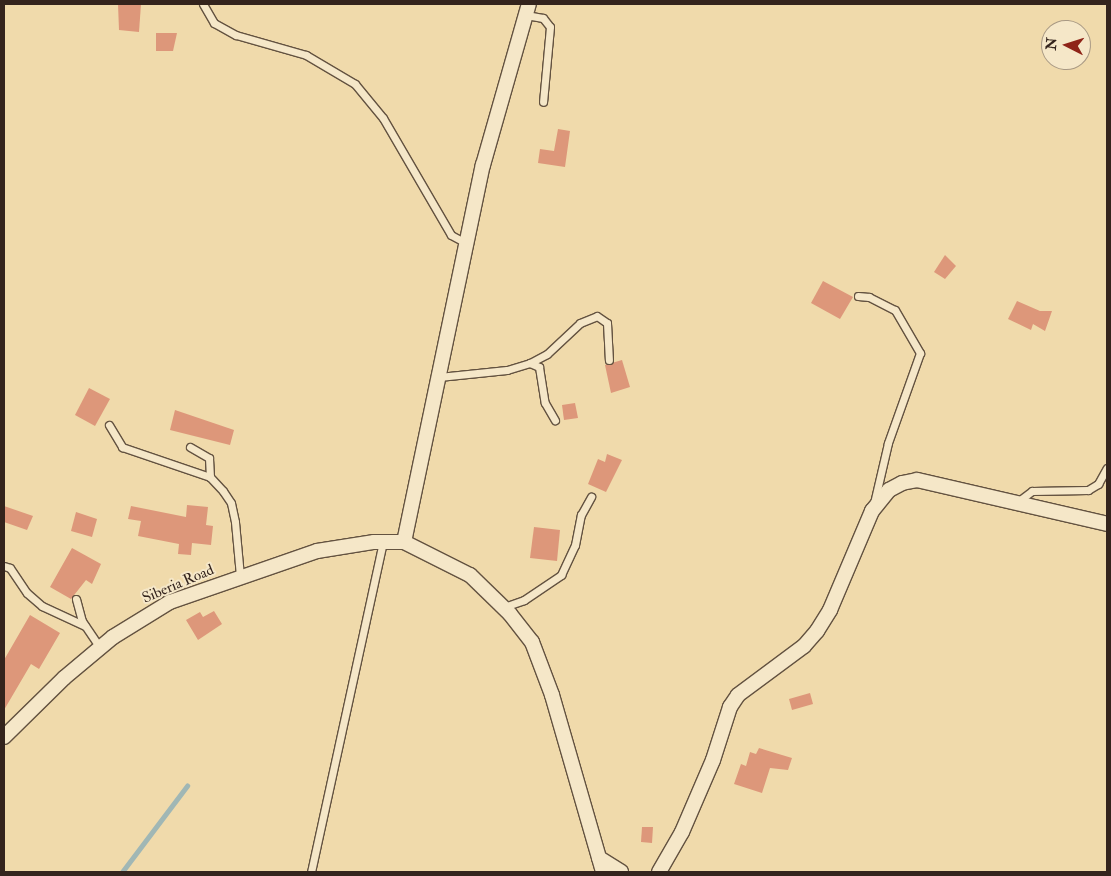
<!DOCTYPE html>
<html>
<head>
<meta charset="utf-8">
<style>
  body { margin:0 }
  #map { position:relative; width:1111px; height:876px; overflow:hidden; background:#f0daab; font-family:"IM FELL Double Pica",serif }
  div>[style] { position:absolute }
  .stream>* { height:4.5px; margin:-2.25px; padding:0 2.25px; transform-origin:2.25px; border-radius:2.25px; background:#a0b7b5 }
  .building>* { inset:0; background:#dd977a }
  .roads { filter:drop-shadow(1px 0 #635240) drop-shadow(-1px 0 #635240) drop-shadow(0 1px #635240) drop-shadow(0 -1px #635240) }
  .lane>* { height:7px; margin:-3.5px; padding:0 3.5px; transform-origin:3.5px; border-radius:3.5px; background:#f5e7c8 }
  .street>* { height:14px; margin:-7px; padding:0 7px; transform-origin:7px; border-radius:7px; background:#f5e7c8 }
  span { translate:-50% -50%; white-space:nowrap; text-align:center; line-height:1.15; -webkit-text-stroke:4px #f5e7c8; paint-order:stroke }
  .street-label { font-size:15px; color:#34241d }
  .frame { position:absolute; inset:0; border:5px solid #34241d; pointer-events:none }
  .north { position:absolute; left:1041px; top:20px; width:50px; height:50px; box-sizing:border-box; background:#f5e7c8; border:1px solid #a89984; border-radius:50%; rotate:275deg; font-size:14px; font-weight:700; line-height:20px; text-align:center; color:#34241d }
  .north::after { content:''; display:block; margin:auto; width:18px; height:22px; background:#8f2418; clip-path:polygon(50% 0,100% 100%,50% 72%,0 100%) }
</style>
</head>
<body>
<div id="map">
  <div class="stream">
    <div style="left:122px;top:872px;width:108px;rotate:-52.9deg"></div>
  </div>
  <div class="building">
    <div style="clip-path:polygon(118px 4px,141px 4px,139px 32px,119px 30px)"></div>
    <div style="clip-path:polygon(156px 33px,177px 33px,173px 51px,156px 51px)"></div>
    <div style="clip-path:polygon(558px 129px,570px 131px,565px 167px,538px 163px,540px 149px,554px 151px)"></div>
    <div style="clip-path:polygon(945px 255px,956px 266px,945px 279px,934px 272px)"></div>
    <div style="clip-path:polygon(823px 281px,853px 297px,840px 319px,811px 303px)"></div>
    <div style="clip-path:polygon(1017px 301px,1040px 311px,1052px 311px,1045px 331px,1033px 324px,1031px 330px,1008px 319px)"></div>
    <div style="clip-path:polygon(622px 360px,630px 387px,611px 393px,605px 365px)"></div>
    <div style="clip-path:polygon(89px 388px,110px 399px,95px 426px,75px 415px)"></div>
    <div style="clip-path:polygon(575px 403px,578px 418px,564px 420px,562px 405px)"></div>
    <div style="clip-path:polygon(175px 410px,234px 430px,230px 445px,170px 430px)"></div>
    <div style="clip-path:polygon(607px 454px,622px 460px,606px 492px,588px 484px,598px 459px,605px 462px)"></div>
    <div style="clip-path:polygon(187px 505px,208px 507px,206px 525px,213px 526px,211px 545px,192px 543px,191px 555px,178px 554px,179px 544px,138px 536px,141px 521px,128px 519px,131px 506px,186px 517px)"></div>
    <div style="clip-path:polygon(4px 506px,33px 516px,27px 530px,4px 522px)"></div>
    <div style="clip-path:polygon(76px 512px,97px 519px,92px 537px,71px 531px)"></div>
    <div style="clip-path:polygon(534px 527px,560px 530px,557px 561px,530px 558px)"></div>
    <div style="clip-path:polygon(72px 548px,101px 564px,92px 584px,86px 580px,71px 599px,50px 587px)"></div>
    <div style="clip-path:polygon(214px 611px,222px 624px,198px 640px,186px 620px,200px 612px,203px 617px)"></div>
    <div style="clip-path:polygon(30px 615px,60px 633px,39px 669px,31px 664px,4px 710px,4px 660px)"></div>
    <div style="clip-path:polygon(810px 693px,813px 704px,792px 710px,789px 699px)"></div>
    <div style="clip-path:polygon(759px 748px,792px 758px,788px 770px,770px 768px,762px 793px,734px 784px,741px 764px,746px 766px,750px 752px,756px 754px)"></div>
    <div style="clip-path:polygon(642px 827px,653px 827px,652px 843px,641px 842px)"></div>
  </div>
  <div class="roads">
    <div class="lane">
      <div style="left:203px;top:4px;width:22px;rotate:60deg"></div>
      <div style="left:214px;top:23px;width:25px;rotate:29deg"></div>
      <div style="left:236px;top:35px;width:73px;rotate:15.9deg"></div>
      <div style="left:306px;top:55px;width:57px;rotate:30.6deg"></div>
      <div style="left:355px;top:84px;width:44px;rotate:50.5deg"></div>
      <div style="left:383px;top:118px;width:135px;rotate:59.8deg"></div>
      <div style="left:451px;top:235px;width:17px;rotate:28deg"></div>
      <div style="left:526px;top:15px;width:17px;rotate:10deg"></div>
      <div style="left:543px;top:18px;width:11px;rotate:52deg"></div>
      <div style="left:550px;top:27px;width:75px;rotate:95.3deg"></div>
      <div style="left:858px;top:296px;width:11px;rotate:5deg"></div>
      <div style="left:869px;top:297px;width:29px;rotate:27deg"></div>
      <div style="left:895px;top:310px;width:50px;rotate:59.8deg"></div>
      <div style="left:920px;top:353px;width:96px;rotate:109.6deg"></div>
      <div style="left:888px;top:443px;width:62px;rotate:103.1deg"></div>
      <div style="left:530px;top:363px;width:19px;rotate:-28deg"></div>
      <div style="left:547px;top:354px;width:45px;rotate:-43.2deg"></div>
      <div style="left:580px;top:323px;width:18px;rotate:-22deg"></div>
      <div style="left:597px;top:316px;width:12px;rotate:35deg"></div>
      <div style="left:607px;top:323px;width:37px;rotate:87deg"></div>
      <div style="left:439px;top:377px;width:68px;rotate:-5.9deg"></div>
      <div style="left:507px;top:370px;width:24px;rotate:-17deg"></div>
      <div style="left:530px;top:363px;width:10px;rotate:24deg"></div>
      <div style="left:539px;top:367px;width:36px;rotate:81deg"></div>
      <div style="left:545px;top:403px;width:20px;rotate:60deg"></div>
      <div style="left:109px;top:425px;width:26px;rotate:59deg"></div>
      <div style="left:122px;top:447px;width:93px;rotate:18.8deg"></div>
      <div style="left:210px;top:477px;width:19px;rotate:47deg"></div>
      <div style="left:223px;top:491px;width:14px;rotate:56deg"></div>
      <div style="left:231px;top:503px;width:19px;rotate:78deg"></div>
      <div style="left:235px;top:522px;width:54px;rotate:84.7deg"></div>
      <div style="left:190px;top:447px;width:22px;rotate:30deg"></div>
      <div style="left:209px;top:458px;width:19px;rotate:87deg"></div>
      <div style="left:1016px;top:503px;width:20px;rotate:-37deg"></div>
      <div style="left:1032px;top:491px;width:56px;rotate:-1deg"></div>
      <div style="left:1088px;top:490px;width:12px;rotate:-31deg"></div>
      <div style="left:1098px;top:484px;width:18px;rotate:-61deg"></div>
      <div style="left:4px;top:566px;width:6px;rotate:18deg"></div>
      <div style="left:10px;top:568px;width:30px;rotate:56deg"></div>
      <div style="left:27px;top:593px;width:20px;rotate:41deg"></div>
      <div style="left:42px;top:606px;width:47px;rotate:24.9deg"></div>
      <div style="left:76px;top:599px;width:23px;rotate:75deg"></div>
      <div style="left:82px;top:621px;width:32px;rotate:56deg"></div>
      <div style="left:504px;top:607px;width:21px;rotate:-19deg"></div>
      <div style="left:524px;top:600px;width:45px;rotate:-34deg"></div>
      <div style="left:561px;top:575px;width:33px;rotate:-65deg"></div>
      <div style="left:575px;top:545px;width:31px;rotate:-79deg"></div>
      <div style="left:581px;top:515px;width:21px;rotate:-61deg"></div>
      <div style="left:311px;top:872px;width:338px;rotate:-77.7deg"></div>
    </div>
    <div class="street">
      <div style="left:404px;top:542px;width:385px;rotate:-78.2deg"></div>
      <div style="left:483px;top:165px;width:167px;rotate:-74.1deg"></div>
      <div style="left:4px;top:737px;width:84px;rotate:-44.5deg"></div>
      <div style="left:64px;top:678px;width:64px;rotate:-39.9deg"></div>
      <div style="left:113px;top:637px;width:67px;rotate:-31.6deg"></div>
      <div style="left:170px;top:602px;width:156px;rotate:-19.1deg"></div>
      <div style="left:317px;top:551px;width:58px;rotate:-9deg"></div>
      <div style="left:374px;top:542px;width:30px"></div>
      <div style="left:404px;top:542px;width:74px;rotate:26.6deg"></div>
      <div style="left:470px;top:575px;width:56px;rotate:44.3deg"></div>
      <div style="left:510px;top:614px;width:36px;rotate:52deg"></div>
      <div style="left:532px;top:642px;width:57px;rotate:69.3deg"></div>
      <div style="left:552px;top:695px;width:184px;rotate:73.9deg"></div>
      <div style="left:599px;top:858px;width:26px;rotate:32deg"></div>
      <div style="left:659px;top:872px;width:46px;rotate:-60.1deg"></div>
      <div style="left:682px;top:832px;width:78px;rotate:-66.7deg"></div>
      <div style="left:713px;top:760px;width:56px;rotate:-72.2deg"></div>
      <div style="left:730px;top:707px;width:14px;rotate:-56deg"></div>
      <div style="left:738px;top:695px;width:82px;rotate:-36.6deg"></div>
      <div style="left:804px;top:646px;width:20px;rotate:-49deg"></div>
      <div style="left:817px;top:631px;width:25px;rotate:-58deg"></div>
      <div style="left:830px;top:610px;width:108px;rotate:-67deg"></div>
      <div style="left:872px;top:511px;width:27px;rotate:-51deg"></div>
      <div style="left:889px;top:490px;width:15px;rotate:-28deg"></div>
      <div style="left:902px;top:483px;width:15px;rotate:-11deg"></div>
      <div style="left:917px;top:480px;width:195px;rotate:13deg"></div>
    </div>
  </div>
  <div class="street-label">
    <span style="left:178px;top:584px;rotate:-23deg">Siberia Road</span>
  </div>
  <div class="frame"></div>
  <div class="north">N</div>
</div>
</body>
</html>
